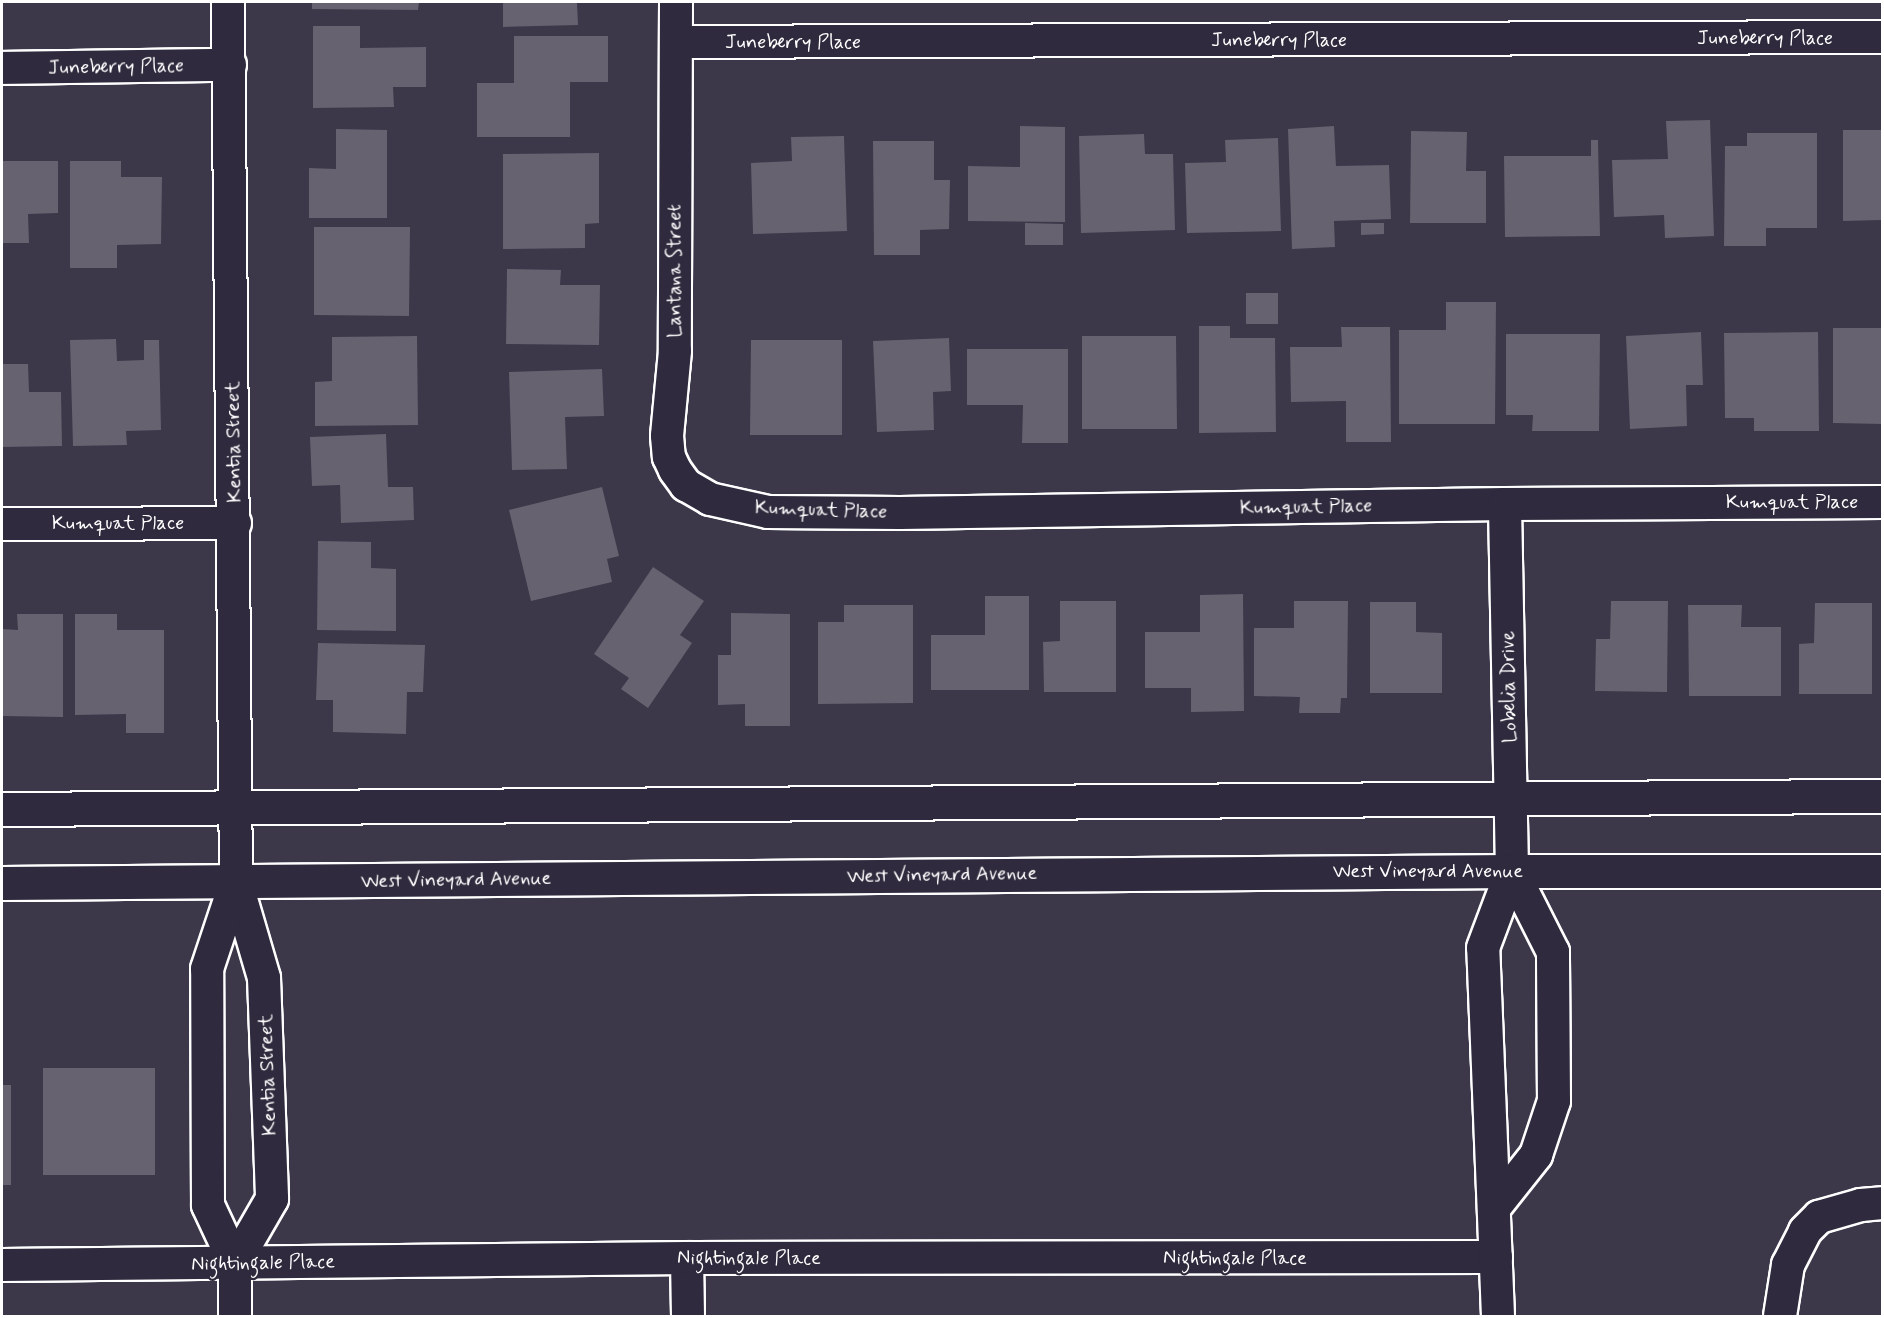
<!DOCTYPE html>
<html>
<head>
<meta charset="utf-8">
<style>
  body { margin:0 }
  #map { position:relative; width:1884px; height:1318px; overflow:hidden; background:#3c3749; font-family:Mynerve,sans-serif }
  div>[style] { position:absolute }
  .building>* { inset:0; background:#666270 }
  .roads { filter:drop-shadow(2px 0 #fff) drop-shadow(-2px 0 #fff) drop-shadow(0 2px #fff) drop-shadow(0 -2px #fff) }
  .minor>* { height:32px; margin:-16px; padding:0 16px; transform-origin:16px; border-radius:16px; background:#2f2a3d }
  .secondary>* { height:33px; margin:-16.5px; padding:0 16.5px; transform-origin:16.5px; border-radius:16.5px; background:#2f2a3d }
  span { translate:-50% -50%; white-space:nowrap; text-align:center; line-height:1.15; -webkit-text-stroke:4.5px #2f2a3d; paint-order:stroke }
  .street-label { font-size:20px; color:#fff }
  .frame { position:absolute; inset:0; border:3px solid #fff; pointer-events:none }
</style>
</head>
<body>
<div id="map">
  <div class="building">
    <div style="clip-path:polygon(312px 2px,419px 2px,418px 10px,312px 9px)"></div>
    <div style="clip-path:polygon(503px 2px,577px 2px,578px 25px,503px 27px)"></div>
    <div style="clip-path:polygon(313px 26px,360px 26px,360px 48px,426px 47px,426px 87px,393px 87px,394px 107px,313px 108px)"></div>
    <div style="clip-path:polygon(514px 36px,608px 36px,608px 82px,570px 82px,570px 137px,477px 137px,477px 83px,514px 83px)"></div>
    <div style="clip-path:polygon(1710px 120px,1714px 236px,1665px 238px,1664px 215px,1614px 217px,1612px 160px,1668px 159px,1666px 121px)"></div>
    <div style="clip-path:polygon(1020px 126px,1065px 127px,1065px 222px,968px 221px,968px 166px,1020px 167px)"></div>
    <div style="clip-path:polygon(1334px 126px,1336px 166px,1389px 165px,1391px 219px,1334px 221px,1335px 247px,1292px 249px,1288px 129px)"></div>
    <div style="clip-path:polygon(336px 129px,387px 130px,387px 218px,309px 218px,309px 168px,336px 169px)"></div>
    <div style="clip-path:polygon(1843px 130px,1882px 130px,1882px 220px,1843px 221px)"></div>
    <div style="clip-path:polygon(1411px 131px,1467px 132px,1466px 171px,1486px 171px,1486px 223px,1410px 223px)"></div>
    <div style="clip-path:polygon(1747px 133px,1817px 133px,1817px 228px,1766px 228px,1766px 246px,1724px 246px,1725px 146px,1747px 146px)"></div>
    <div style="clip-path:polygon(1144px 134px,1145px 154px,1173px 154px,1175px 230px,1081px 233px,1079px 136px)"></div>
    <div style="clip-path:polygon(844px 136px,847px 231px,753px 234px,751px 163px,792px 161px,791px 137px)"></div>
    <div style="clip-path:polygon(1278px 138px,1281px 231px,1187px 233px,1185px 163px,1226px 162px,1225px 140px)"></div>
    <div style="clip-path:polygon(1591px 140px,1598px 140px,1600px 236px,1505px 237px,1504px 156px,1591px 156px)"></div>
    <div style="clip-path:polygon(873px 141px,934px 141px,934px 180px,950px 180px,949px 229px,920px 230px,920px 255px,874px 255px)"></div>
    <div style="clip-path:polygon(599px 153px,599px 223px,585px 224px,585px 248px,503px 249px,503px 154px)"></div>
    <div style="clip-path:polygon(2px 161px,58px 161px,58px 213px,28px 214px,29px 243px,2px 243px)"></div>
    <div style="clip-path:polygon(70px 161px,121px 161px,121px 177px,162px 177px,161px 244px,117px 245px,117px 268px,70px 268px)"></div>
    <div style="clip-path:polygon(1025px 223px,1063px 224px,1063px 245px,1025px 245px)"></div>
    <div style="clip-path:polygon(1361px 223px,1384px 223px,1384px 234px,1361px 235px)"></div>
    <div style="clip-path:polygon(314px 227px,410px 227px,409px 316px,314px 315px)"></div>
    <div style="clip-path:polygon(507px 269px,561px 270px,560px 285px,600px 285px,599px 345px,506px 344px)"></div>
    <div style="clip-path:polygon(1246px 293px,1278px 293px,1278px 324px,1246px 324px)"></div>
    <div style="clip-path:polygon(1446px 302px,1496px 302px,1495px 424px,1399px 424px,1399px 330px,1446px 330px)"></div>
    <div style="clip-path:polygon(1199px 326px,1230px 326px,1230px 338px,1275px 338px,1276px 432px,1199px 433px)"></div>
    <div style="clip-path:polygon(1341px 327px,1390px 327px,1391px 442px,1346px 442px,1346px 401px,1291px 402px,1290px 347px,1342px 347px)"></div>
    <div style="clip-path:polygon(1833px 328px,1882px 328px,1882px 424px,1833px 423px)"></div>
    <div style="clip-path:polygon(1701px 332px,1703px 385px,1686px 385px,1687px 426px,1630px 429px,1626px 336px)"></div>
    <div style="clip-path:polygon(1818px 332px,1819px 431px,1754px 431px,1754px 418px,1725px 418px,1724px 333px)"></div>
    <div style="clip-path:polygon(1506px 334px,1600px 334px,1599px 431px,1532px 431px,1533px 415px,1506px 415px)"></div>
    <div style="clip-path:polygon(417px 336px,418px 425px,315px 426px,315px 382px,332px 381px,332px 337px)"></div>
    <div style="clip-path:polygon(1082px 336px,1176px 336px,1177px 429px,1082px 429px)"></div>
    <div style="clip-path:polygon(949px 338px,951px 391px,933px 392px,934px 430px,877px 432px,873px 341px)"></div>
    <div style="clip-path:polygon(116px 339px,117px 361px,144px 360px,144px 340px,159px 340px,161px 430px,126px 431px,127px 445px,73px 446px,70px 340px)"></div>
    <div style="clip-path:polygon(751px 340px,842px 340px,842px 435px,750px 435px)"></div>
    <div style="clip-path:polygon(967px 349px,1068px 349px,1068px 443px,1022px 443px,1023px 405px,967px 405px)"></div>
    <div style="clip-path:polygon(2px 364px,28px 364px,29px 392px,61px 392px,62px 446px,2px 447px)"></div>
    <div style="clip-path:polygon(602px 369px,604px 416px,565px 417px,567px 469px,512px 470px,509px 372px)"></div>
    <div style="clip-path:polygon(386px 434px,388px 487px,413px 487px,414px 520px,341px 523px,340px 485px,312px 486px,310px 437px)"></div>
    <div style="clip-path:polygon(602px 487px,619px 556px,607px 559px,612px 582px,531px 601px,509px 510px)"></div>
    <div style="clip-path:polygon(318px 541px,371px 542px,371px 568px,396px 569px,396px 631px,317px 630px)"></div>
    <div style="clip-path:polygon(653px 567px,704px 601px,680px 635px,692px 643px,648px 708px,621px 689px,629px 678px,594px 654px)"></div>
    <div style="clip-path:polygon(1243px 594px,1244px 711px,1191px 712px,1191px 688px,1145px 688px,1145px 632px,1200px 632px,1200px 595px)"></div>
    <div style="clip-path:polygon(985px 596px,1029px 596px,1029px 690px,931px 690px,931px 635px,985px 635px)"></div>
    <div style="clip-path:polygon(1060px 601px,1116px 601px,1116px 692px,1044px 692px,1043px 642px,1060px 641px)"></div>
    <div style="clip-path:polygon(1294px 601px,1348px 601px,1347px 698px,1341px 698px,1340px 713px,1299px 713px,1300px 697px,1254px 696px,1254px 628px,1294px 628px)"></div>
    <div style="clip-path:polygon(1611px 601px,1668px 601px,1667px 692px,1595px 691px,1596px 639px,1610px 639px)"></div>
    <div style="clip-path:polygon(1370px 602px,1416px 602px,1416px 632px,1442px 633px,1442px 693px,1370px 693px)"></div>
    <div style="clip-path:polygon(1815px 603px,1872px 603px,1872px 694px,1799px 694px,1799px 644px,1814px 643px)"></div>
    <div style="clip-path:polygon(844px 605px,913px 605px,913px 703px,818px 704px,818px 622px,844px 622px)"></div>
    <div style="clip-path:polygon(1688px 605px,1742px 605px,1741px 627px,1781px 627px,1781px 696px,1689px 696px)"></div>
    <div style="clip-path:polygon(731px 613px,790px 614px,790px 726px,745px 726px,745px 704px,718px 705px,718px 655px,731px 655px)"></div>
    <div style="clip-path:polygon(17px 614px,63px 614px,63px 717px,2px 716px,2px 629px,18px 630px)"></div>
    <div style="clip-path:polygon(75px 614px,117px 614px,117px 630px,164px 630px,164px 733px,126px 733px,126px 714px,75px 715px)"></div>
    <div style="clip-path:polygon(318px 643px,425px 645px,423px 692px,407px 692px,406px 734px,333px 732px,333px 700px,316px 700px)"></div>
    <div style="clip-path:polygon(43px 1068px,155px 1068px,155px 1175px,43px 1175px)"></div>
    <div style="clip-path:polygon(2px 1085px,11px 1085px,11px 1185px,2px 1185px)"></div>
  </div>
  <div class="roads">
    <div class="minor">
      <div style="left:228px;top:2px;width:880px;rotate:89.48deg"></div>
      <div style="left:236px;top:882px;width:100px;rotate:73.7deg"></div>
      <div style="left:264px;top:978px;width:221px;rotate:87.9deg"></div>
      <div style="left:272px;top:1199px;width:74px;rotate:120deg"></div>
      <div style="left:676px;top:2px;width:349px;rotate:90.2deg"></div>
      <div style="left:675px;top:351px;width:85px;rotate:95.4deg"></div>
      <div style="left:667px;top:436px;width:21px;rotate:85deg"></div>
      <div style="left:669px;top:457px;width:14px;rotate:65deg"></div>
      <div style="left:675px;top:470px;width:19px;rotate:54deg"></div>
      <div style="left:686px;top:485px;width:28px;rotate:30deg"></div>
      <div style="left:710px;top:499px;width:59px;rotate:12.6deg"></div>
      <div style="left:768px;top:512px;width:132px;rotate:0.4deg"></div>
      <div style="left:900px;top:513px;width:605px;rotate:-0.85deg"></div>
      <div style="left:1505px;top:504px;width:377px;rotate:-0.3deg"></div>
      <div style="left:676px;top:42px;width:1206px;rotate:-0.24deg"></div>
      <div style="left:2px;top:68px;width:228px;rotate:-0.8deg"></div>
      <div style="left:2px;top:524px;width:233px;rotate:-0.2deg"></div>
      <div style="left:1494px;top:1208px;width:68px;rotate:-51.6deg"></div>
      <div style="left:1536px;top:1155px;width:57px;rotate:-71.6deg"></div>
      <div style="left:1554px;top:1101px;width:149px;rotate:-90.4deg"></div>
      <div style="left:1553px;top:952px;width:91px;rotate:-116.8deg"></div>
      <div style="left:687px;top:1258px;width:58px;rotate:89deg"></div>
      <div style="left:2px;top:1265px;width:685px;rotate:-0.59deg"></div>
      <div style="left:687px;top:1258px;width:809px;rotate:-0.07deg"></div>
      <div style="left:235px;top:1316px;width:53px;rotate:-90deg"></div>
      <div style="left:235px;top:1263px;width:64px;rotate:-115deg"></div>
      <div style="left:208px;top:1205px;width:236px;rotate:-90.2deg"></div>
      <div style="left:207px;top:969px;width:92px;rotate:-71.6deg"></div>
      <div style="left:1498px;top:1316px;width:368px;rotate:-92.3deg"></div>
      <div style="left:1483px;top:948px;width:82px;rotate:-69.4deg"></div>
      <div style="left:1512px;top:871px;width:367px;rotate:-91.1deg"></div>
      <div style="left:1780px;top:1316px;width:52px;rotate:-81.1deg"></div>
      <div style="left:1788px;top:1265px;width:38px;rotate:-63deg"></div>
      <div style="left:1805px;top:1231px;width:20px;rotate:-45deg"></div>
      <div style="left:1819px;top:1217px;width:44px;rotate:-15.9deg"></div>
      <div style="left:1861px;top:1205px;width:21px;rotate:-5deg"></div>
    </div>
    <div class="secondary">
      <div style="left:2px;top:809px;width:1880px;rotate:-0.4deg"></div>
      <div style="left:2px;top:883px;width:1510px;rotate:-0.46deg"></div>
      <div style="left:1512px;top:871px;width:370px"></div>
    </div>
  </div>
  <div class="street-label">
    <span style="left:1765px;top:38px">Juneberry Place</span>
    <span style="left:1279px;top:40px">Juneberry Place</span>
    <span style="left:793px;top:42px">Juneberry Place</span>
    <span style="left:116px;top:67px;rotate:-1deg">Juneberry Place</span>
    <span style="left:675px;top:271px;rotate:-90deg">Lantana Street</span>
    <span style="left:234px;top:442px;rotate:-91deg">Kentia Street</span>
    <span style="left:1792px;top:502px">Kumquat Place</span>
    <span style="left:1306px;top:507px;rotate:-1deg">Kumquat Place</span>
    <span style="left:821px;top:510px;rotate:2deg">Kumquat Place</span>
    <span style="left:118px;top:523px">Kumquat Place</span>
    <span style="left:1509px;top:687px;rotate:-91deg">Lobelia Drive</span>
    <span style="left:1428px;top:871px">West Vineyard Avenue</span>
    <span style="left:942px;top:875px;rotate:-1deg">West Vineyard Avenue</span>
    <span style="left:456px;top:880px;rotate:-1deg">West Vineyard Avenue</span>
    <span style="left:268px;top:1075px;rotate:-92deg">Kentia Street</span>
    <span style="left:749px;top:1258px">Nightingale Place</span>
    <span style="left:1235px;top:1258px">Nightingale Place</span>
    <span style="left:263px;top:1263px;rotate:-1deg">Nightingale Place</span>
  </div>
  <div class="frame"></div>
</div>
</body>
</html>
